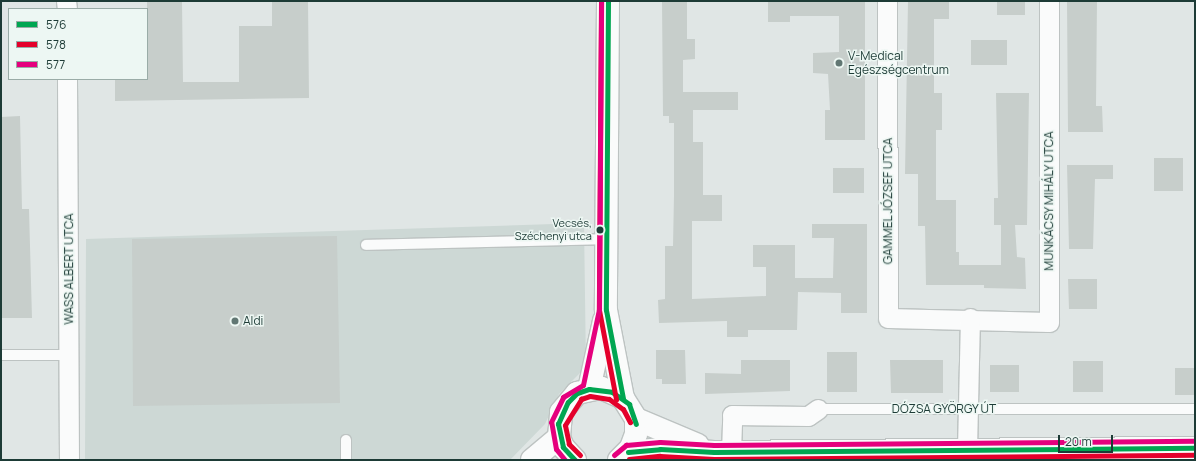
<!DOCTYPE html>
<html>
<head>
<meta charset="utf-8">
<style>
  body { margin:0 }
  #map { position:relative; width:1196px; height:461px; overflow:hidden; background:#e0e6e5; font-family:Manrope,sans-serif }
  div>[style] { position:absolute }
  .built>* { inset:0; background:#cdd8d5 }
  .building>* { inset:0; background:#c7cecb }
  .roads { filter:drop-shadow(1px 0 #bdc3c2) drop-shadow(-1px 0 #bdc3c2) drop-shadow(0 1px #bdc3c2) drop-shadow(0 -1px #bdc3c2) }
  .service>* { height:10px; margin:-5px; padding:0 5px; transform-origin:5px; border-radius:5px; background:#fafbfb }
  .minor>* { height:19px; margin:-9.5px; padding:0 9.5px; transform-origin:9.5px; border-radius:9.5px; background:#fafbfb }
  .tertiary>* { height:22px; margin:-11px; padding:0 11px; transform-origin:11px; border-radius:11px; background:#fafbfb }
  .secondary>* { height:22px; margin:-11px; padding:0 11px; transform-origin:11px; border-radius:11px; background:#fafbfb }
  .bus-1>* { height:5px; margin:-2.5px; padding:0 2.5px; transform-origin:2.5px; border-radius:2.5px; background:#00a651 }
  .bus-2>* { height:5px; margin:-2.5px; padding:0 2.5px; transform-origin:2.5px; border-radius:2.5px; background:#e4002b }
  .bus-3>* { height:5px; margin:-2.5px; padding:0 2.5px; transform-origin:2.5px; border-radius:2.5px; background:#e5007d }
  .dots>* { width:11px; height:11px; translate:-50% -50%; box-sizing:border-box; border:2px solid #edf7f3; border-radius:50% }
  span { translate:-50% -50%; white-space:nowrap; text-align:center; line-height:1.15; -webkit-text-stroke:3px #edf7f3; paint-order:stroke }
  .bus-label { font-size:11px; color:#1d3b36 }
  .right { translate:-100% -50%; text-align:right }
  .poi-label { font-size:12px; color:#1d3b36 }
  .left { translate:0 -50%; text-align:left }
  .street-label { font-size:12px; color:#1d3b36 }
  .frame { position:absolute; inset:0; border:2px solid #1d3b36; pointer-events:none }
  .legend { position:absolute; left:8px; top:8px; width:140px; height:72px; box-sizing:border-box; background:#edf7f3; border:1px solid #9aaca7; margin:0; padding:5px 7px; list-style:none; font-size:12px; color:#1d3b36 }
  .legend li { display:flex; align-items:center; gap:8px; height:20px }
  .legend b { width:20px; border:1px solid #9aaca7 }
  .scale { position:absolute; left:1058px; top:435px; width:55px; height:18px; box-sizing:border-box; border:2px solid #1d3b36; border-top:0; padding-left:5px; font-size:12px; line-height:14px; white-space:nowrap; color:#1d3b36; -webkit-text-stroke:3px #edf7f3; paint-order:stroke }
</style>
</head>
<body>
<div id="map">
  <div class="built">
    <div style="clip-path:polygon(584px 223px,586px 367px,559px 394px,545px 424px,510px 460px,85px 460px,86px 239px)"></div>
  </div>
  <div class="building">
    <div style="clip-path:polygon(147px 1px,182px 1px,183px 82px,239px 82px,239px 26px,272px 26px,272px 1px,308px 1px,309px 98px,115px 101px,115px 79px,147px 79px)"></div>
    <div style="clip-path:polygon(662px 1px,687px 1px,687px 39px,695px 39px,695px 59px,683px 60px,683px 92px,738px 92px,738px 110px,693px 110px,693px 142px,703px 142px,703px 195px,722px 195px,722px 221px,692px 221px,692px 299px,766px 296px,766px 267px,753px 267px,753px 245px,795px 245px,795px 278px,833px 278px,834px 238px,812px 238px,812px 224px,867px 224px,867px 313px,841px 313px,841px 293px,798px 292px,797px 330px,748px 330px,748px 337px,727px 337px,727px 321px,659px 323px,658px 300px,665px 299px,665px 246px,673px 246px,674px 195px,674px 123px,669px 123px,669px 116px,663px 116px)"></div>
    <div style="clip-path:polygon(768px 1px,865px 1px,865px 140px,825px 140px,825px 110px,830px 110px,828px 74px,813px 73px,813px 53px,839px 52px,839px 16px,790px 16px,790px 22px,768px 22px)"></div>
    <div style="clip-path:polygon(908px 1px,949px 1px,949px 19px,934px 19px,934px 93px,942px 93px,942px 130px,936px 130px,936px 200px,956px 200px,956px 252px,959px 252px,959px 265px,1001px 265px,1001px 225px,994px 225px,994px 198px,998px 198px,996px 93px,1029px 93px,1027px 225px,1015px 225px,1017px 257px,1025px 258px,1026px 289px,984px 288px,984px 285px,926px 285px,925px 226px,918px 226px,918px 174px,905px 174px)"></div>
    <div style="clip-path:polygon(997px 1px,1025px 1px,1025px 15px,997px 15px)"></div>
    <div style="clip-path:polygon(1067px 1px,1097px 1px,1096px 106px,1102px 106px,1103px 132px,1068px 132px)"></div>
    <div style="clip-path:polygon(971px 40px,1007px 40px,1007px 65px,971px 65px)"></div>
    <div style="clip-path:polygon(20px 116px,22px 209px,29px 209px,32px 318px,1px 318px,1px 117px)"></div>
    <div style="clip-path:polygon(1154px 158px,1183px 158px,1183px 191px,1154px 191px)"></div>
    <div style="clip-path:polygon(1067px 165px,1113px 165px,1113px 179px,1095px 179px,1093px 249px,1069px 249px)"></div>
    <div style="clip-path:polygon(833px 168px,864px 168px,864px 193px,833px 193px)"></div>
    <div style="clip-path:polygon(337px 236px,340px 403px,133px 406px,132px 239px)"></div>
    <div style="clip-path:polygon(1068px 279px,1097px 279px,1097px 309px,1069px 309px)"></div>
    <div style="clip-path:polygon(656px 350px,685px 350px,686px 384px,662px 384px,662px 379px,656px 379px)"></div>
    <div style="clip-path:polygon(827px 352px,857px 352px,857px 392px,827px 392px)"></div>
    <div style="clip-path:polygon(741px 360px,790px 360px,790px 391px,705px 394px,705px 373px,741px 374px)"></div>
    <div style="clip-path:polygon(890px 360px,943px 360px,943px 393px,891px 393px)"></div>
    <div style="clip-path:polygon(1073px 361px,1103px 361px,1103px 392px,1073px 392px)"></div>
    <div style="clip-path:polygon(990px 365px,1019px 365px,1019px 392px,990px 392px)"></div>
    <div style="clip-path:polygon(1175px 368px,1195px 368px,1195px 395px,1175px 395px)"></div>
  </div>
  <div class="roads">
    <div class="service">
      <div style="left:366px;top:245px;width:241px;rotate:-1.4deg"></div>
      <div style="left:1px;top:355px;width:68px"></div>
      <div style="left:818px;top:409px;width:377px"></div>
      <div style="left:346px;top:460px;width:20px;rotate:-90deg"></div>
    </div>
    <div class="minor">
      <div style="left:66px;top:1px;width:8px;rotate:83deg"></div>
      <div style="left:887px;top:1px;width:317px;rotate:89.8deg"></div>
      <div style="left:888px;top:318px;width:161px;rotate:1.4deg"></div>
      <div style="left:1049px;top:322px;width:321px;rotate:-90deg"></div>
      <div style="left:67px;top:79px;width:381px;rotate:89.7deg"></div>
      <div style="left:967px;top:449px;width:131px;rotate:-88.7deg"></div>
      <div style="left:731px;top:452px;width:37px;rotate:-88deg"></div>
      <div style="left:732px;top:415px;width:76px;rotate:0.8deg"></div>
      <div style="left:808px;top:416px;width:12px;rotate:-35deg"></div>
    </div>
    <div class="tertiary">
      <div style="left:608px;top:1px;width:309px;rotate:90.4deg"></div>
      <div style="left:606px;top:310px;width:90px;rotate:79.1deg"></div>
      <div style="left:589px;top:389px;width:70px;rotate:-77.6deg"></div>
    </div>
    <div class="secondary">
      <div style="left:636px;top:419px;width:67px;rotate:22.8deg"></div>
      <div style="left:628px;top:452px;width:32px;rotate:-5deg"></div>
      <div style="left:660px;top:449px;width:54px;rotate:3.2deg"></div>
      <div style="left:714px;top:452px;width:481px;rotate:-0.5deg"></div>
      <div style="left:532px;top:460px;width:35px;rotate:-40deg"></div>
      <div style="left:575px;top:460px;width:18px;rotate:-133deg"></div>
      <div style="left:563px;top:447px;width:11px;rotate:-112deg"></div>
      <div style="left:559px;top:437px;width:25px;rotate:-85deg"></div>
      <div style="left:561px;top:412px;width:25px;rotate:-50deg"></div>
      <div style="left:577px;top:393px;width:25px;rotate:-12deg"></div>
      <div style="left:601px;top:388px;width:24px;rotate:24deg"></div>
      <div style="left:623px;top:398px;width:25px;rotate:58deg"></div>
      <div style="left:636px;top:419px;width:15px;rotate:90deg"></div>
      <div style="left:636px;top:434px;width:15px;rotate:110deg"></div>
      <div style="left:631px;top:448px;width:17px;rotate:135deg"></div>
    </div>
  </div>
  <div class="bus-1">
    <div style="left:608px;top:1px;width:309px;rotate:90.4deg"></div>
    <div style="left:606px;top:310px;width:90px;rotate:79.1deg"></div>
    <div style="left:628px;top:452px;width:32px;rotate:-5deg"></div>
    <div style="left:660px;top:449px;width:54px;rotate:3.2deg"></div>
    <div style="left:714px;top:452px;width:481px;rotate:-0.5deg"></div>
    <div style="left:575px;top:460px;width:18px;rotate:-133deg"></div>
    <div style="left:563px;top:447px;width:24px;rotate:-102deg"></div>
    <div style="left:558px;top:424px;width:24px;rotate:-66deg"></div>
    <div style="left:568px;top:402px;width:13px;rotate:-45deg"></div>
    <div style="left:577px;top:393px;width:13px;rotate:-18deg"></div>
    <div style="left:589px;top:389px;width:23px;rotate:7deg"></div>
    <div style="left:612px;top:392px;width:21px;rotate:35deg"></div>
    <div style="left:629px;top:404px;width:21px;rotate:71deg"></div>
  </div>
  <div class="bus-2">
    <div style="left:601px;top:1px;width:309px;rotate:90.4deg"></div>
    <div style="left:599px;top:310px;width:91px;rotate:79.2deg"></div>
    <div style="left:580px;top:455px;width:16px;rotate:-135deg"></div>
    <div style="left:569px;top:444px;width:19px;rotate:-102deg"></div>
    <div style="left:565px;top:425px;width:31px;rotate:-58deg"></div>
    <div style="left:581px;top:399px;width:9px;rotate:-18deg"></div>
    <div style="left:590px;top:396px;width:19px;rotate:9deg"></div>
    <div style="left:609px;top:399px;width:17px;rotate:36deg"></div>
    <div style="left:623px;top:409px;width:15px;rotate:62deg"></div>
    <div style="left:629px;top:459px;width:31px;rotate:-6deg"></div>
    <div style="left:660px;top:456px;width:54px;rotate:3.2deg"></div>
    <div style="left:714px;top:459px;width:481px;rotate:-0.5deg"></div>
  </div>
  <div class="bus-3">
    <div style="left:614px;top:455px;width:16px;rotate:-40deg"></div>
    <div style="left:626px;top:445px;width:34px;rotate:-5deg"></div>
    <div style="left:660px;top:442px;width:54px;rotate:3.2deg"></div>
    <div style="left:714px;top:445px;width:481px;rotate:-0.5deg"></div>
    <div style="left:565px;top:460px;width:14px;rotate:-129deg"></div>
    <div style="left:556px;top:449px;width:27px;rotate:-100deg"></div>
    <div style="left:551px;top:422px;width:28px;rotate:-64deg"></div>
    <div style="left:563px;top:397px;width:23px;rotate:-31deg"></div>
    <div style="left:583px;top:385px;width:78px;rotate:-78.1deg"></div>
    <div style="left:599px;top:309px;width:308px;rotate:-89.6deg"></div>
  </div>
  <div class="dots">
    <div style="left:839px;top:63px;background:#617773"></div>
    <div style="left:600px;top:230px;background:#1d3b36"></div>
    <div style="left:235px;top:321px;background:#617773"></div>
  </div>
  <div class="bus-label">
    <span class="right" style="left:592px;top:230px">Vecsés,<br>Széchenyi utca</span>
  </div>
  <div class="poi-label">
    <span class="left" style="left:848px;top:63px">V-Medical<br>Egészségcentrum</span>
    <span class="left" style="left:243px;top:321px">Aldi</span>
  </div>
  <div class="street-label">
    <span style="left:888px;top:201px;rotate:-90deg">GAMMEL JÓZSEF UTCA</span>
    <span style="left:1049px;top:201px;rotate:-90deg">MUNKÁCSY MIHÁLY UTCA</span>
    <span style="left:69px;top:269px;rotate:-90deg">WASS ALBERT UTCA</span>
    <span style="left:944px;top:409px">DÓZSA GYÖRGY ÚT</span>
  </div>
  <div class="frame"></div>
  <ul class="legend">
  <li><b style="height:5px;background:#00a651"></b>576</li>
  <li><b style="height:5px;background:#e4002b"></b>578</li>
  <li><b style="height:5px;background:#e5007d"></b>577</li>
  </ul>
  <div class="scale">20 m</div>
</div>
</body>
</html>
